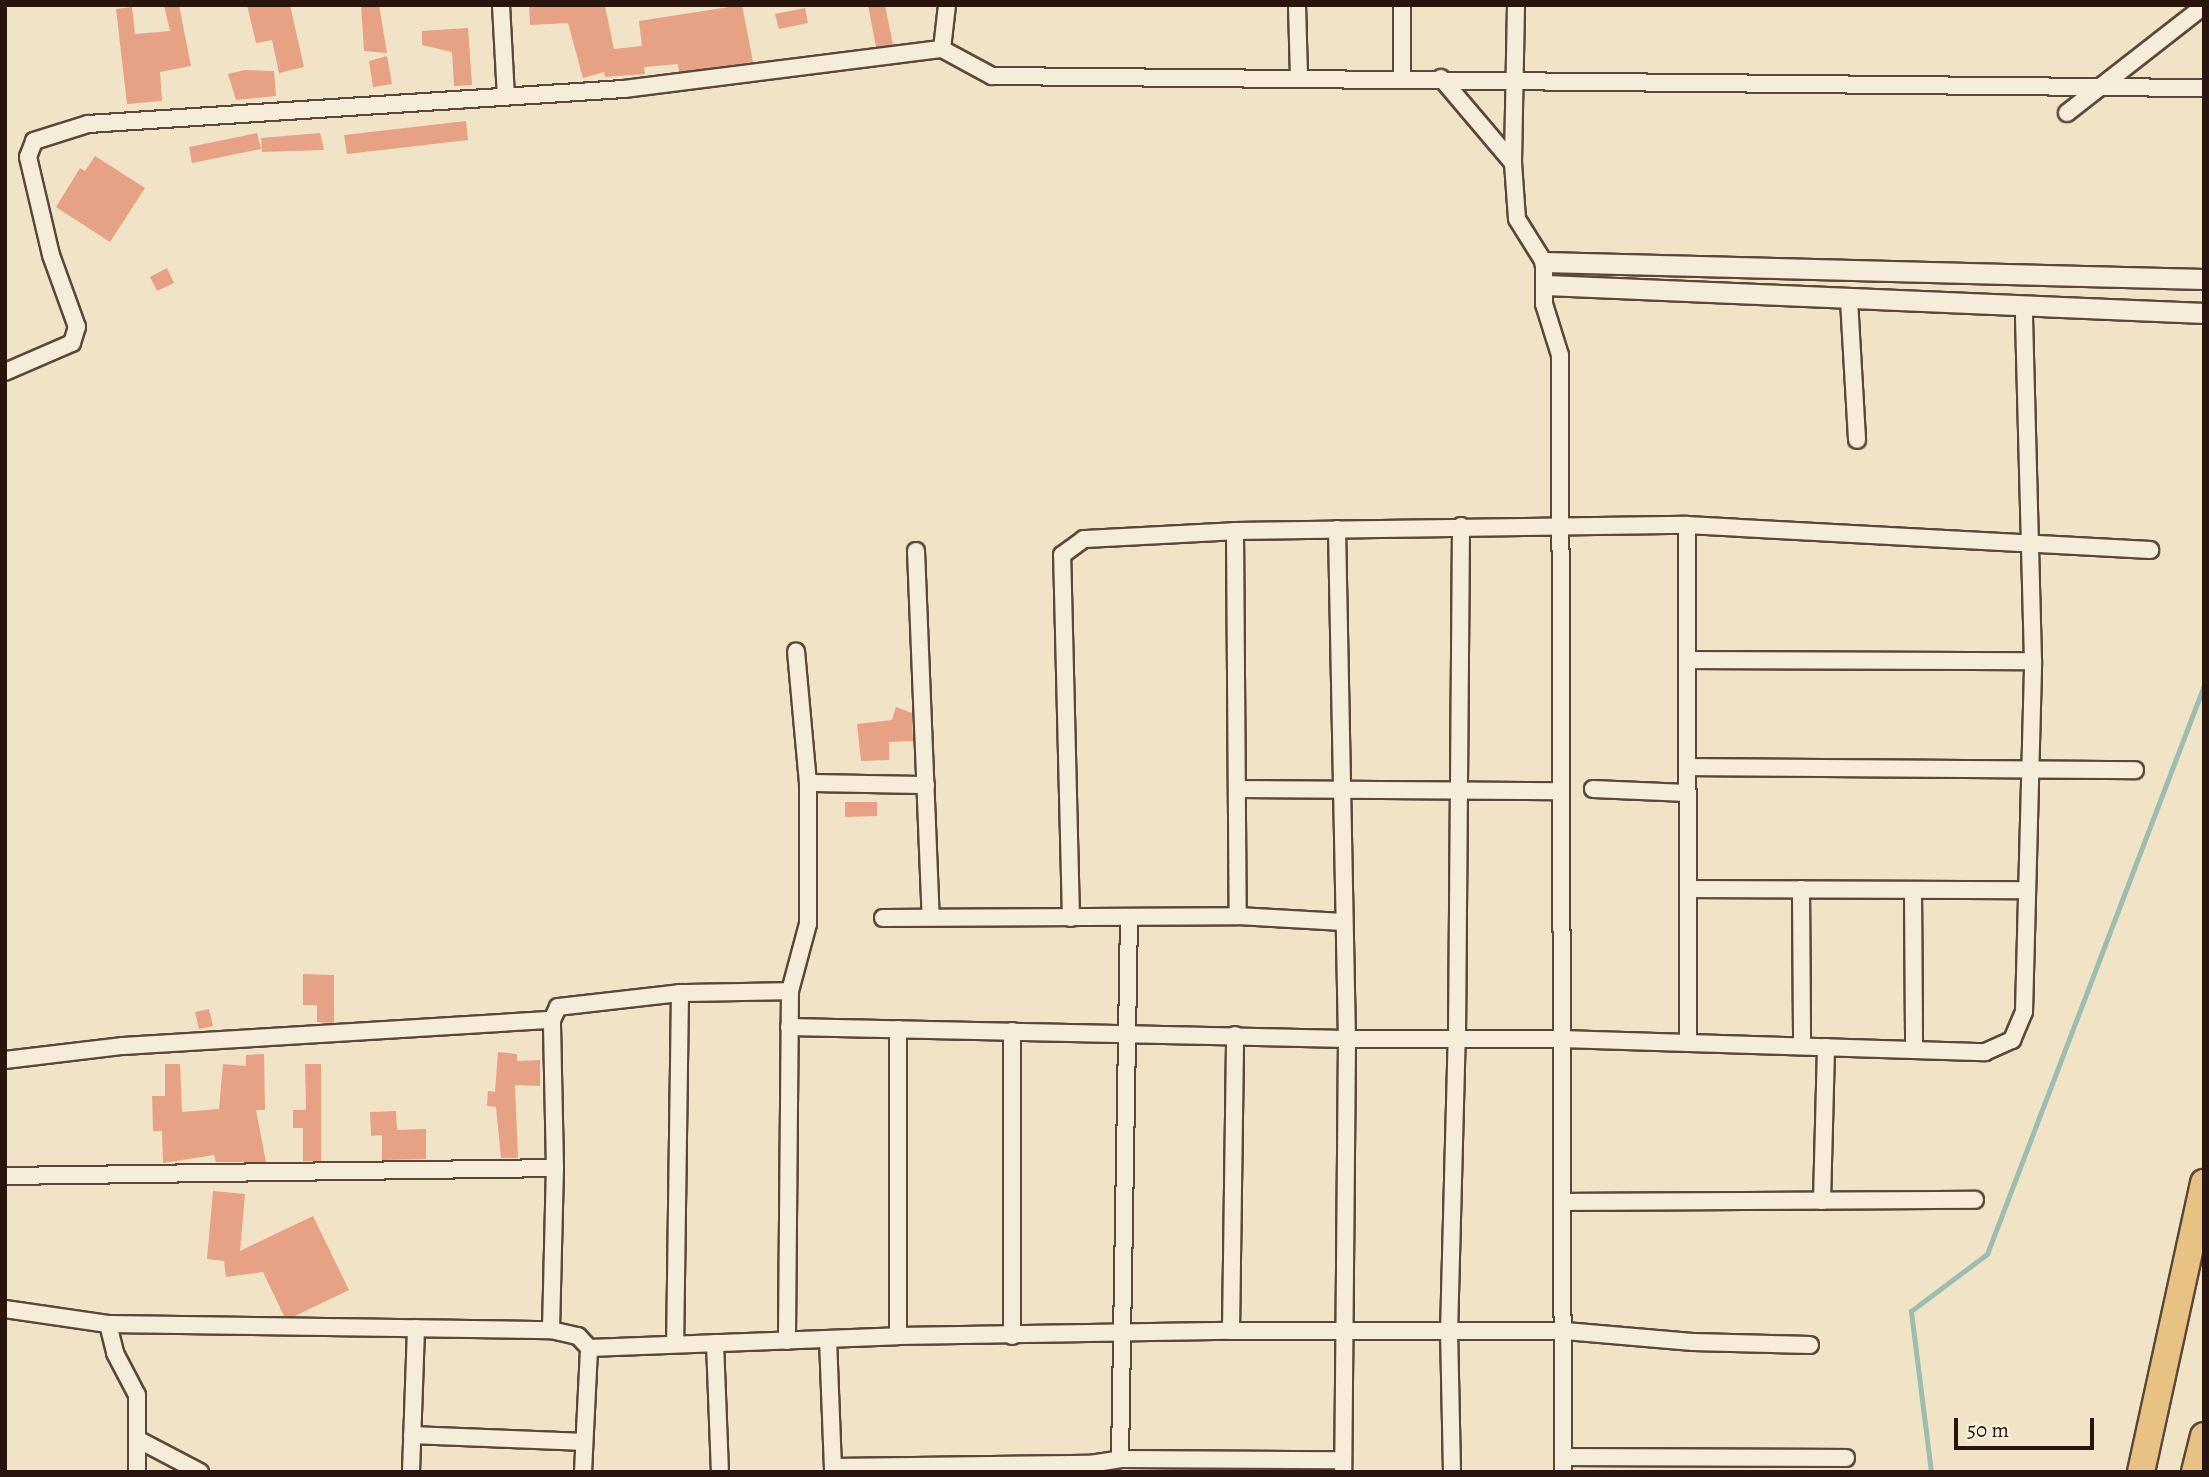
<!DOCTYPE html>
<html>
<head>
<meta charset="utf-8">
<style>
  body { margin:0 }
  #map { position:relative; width:2209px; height:1477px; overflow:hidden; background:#f0e3c6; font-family:Alegreya,serif }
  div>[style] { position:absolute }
  .stream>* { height:5px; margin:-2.5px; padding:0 2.5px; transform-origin:2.5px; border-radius:2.5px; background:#9bbeb0 }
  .building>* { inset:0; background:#e7a286 }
  .roads { filter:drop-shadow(2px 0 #5b483b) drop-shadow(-2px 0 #5b483b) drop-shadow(0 2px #5b483b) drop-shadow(0 -2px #5b483b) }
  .minor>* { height:16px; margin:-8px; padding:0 8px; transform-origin:8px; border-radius:8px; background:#f5edda }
  .tertiary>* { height:19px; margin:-9.5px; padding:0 9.5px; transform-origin:9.5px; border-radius:9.5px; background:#f5edda }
  .primary>* { height:26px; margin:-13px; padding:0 13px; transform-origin:13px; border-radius:13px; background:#e8c283 }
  span { translate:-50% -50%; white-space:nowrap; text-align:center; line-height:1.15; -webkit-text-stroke:7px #f5edda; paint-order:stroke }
  .frame { position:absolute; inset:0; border:7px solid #29150d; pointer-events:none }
  .scale { position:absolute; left:1954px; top:1418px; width:140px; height:32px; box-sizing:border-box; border:4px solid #29150d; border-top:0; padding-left:9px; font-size:21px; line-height:24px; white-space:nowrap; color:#29150d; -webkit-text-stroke:5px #f5edda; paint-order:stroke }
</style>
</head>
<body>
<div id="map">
  <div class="stream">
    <div style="left:1931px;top:1472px;width:162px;rotate:-97.1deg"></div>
    <div style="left:1911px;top:1311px;width:95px;rotate:-36.9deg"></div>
    <div style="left:1987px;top:1254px;width:609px;rotate:-69.12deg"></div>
  </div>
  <div class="building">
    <div style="clip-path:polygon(164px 5px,179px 5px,191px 66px,160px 72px,162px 101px,127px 104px,116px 9px,132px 7px,135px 34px,170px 31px)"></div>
    <div style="clip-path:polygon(247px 5px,290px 5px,304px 67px,279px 73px,272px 40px,256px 43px)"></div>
    <div style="clip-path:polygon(361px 5px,379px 5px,387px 53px,364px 51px)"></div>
    <div style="clip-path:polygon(529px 5px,605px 6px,614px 49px,642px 46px,639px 21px,742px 5px,753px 62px,679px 72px,678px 64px,644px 67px,645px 74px,605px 77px,604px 72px,583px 78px,568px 23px,530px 25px)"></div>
    <div style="clip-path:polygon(868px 5px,885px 5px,893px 45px,876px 47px)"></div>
    <div style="clip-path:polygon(805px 8px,808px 23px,779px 29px,775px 14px)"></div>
    <div style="clip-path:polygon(468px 28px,472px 85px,454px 86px,452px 52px,422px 45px,422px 31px)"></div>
    <div style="clip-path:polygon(387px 56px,392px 84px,373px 87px,369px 61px)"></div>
    <div style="clip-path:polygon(245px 70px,274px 71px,276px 96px,236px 100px,228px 74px)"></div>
    <div style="clip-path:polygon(466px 121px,468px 140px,347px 154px,344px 135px)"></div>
    <div style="clip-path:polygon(257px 133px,261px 149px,192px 163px,189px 147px)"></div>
    <div style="clip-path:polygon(320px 133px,324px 150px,262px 152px,261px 138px)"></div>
    <div style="clip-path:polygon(95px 156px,145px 188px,110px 242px,56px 207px,80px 168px,85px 171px)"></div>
    <div style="clip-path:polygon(167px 268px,174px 283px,157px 291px,150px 277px)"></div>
    <div style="clip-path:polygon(896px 707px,912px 713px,913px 741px,889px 742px,889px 760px,861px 761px,857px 724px,892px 720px)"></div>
    <div style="clip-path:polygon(845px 802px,877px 802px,877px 816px,845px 817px)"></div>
    <div style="clip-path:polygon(303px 974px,334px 975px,334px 1023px,317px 1022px,317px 1005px,303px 1005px)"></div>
    <div style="clip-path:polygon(209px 1009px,213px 1026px,199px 1029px,195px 1012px)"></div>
    <div style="clip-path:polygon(498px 1052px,517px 1054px,517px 1061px,540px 1060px,540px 1086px,515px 1085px,518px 1158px,501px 1158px,496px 1107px,487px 1106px,488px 1091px,495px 1092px)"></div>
    <div style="clip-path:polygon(264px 1054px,265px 1110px,256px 1110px,266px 1162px,216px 1162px,214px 1155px,163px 1163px,162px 1131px,153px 1131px,152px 1096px,165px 1096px,165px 1064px,180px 1064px,182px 1112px,219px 1109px,223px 1064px,246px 1066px,246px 1055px)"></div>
    <div style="clip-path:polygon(305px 1064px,321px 1064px,321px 1161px,303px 1161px,303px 1128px,293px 1128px,293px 1110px,306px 1110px)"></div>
    <div style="clip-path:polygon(396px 1111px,397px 1130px,426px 1129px,426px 1159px,382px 1160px,382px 1135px,371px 1136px,370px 1112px)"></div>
    <div style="clip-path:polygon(213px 1191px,245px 1194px,240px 1251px,313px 1216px,349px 1290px,295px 1316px,284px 1316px,263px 1272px,226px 1277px,224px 1261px,207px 1259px)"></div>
  </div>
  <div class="roads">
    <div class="minor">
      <div style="left:501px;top:5px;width:91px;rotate:86.9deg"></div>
      <div style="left:1297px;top:5px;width:71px;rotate:88.4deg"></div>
      <div style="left:1402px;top:5px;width:72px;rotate:90deg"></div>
      <div style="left:1516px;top:5px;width:158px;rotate:91.1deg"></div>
      <div style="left:1513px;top:163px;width:56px;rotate:85.9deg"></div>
      <div style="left:1517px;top:219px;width:51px;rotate:57.9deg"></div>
      <div style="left:1544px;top:262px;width:42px;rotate:90deg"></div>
      <div style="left:1544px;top:304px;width:53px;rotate:72.6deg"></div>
      <div style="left:1560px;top:355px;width:1117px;rotate:89.85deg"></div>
      <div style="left:942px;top:49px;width:44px;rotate:-83.5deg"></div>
      <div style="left:1441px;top:78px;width:111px;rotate:49.7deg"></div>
      <div style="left:2067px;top:113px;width:174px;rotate:-38deg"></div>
      <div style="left:1849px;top:300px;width:140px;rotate:86.7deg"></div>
      <div style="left:5px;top:372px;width:73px;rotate:-23.4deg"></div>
      <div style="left:72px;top:343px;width:17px;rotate:-73deg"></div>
      <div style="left:77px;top:327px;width:77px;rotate:-109.9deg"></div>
      <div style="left:51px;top:255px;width:101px;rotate:-103.2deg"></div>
      <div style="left:28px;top:157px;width:17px;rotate:-69deg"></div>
      <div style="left:34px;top:141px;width:57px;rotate:-17.5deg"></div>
      <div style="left:88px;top:124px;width:537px;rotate:-3.74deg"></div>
      <div style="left:624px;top:89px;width:321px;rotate:-7.2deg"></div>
      <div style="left:942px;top:49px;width:57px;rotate:28.4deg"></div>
      <div style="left:992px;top:76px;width:1212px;rotate:0.57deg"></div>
      <div style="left:1687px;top:525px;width:518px;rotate:89.89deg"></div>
      <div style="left:1337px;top:529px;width:510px;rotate:88.88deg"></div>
      <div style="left:1347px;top:1039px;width:433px;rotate:90.5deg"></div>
      <div style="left:1235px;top:531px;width:452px;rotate:-0.8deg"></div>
      <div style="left:1687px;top:525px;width:464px;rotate:3.1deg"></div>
      <div style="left:916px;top:551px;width:366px;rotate:87.7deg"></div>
      <div style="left:1687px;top:660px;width:346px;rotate:0.2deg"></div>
      <div style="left:1687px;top:767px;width:448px;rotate:0.4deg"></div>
      <div style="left:808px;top:783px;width:118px;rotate:1deg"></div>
      <div style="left:1237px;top:789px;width:324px;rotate:0.4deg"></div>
      <div style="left:1593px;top:789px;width:94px;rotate:2.4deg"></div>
      <div style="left:1688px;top:889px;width:339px;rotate:0.2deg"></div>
      <div style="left:1801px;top:889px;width:157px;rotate:89.6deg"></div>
      <div style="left:1913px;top:890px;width:160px;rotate:89.6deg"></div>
      <div style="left:883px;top:918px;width:355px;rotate:-0.3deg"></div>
      <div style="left:1238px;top:916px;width:105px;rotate:3.3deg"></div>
      <div style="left:1071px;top:918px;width:363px;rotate:-91.4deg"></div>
      <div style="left:1062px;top:555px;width:27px;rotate:-36deg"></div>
      <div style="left:1084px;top:539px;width:151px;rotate:-3deg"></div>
      <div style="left:1235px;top:531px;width:385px;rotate:89.6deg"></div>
      <div style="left:790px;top:991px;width:69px;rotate:-75deg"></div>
      <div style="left:808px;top:924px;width:141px;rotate:-90deg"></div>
      <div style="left:808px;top:783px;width:132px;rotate:-95.2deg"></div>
      <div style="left:680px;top:993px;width:110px;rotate:-1deg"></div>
      <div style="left:790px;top:991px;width:350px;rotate:90.5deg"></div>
      <div style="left:789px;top:1027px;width:558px;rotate:1.23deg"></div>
      <div style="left:1347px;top:1039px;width:214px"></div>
      <div style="left:1561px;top:1039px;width:424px;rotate:1.8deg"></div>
      <div style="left:1985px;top:1052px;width:30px;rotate:-24deg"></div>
      <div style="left:2012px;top:1040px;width:30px;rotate:-67deg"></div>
      <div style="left:2024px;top:1012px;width:351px;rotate:-88.5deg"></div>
      <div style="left:2033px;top:661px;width:353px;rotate:-91.5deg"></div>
      <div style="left:898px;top:1029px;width:307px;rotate:90deg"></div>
      <div style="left:1012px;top:1031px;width:305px;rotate:90deg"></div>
      <div style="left:5px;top:1060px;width:119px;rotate:-6.8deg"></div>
      <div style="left:123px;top:1046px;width:430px;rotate:-3.5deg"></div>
      <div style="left:5px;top:1176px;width:550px;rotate:-0.83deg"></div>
      <div style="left:1822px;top:1201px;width:154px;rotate:-88.5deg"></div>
      <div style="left:1563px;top:1202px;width:412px;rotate:-0.3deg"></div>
      <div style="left:5px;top:1309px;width:104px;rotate:8.3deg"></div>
      <div style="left:108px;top:1324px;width:443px;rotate:0.8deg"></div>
      <div style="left:551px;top:1330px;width:28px;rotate:13deg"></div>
      <div style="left:578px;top:1336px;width:16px;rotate:47deg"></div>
      <div style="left:589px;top:1348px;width:309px;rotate:-2.2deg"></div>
      <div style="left:898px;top:1336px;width:333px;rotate:-0.9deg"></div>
      <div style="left:1231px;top:1331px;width:334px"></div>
      <div style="left:1565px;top:1331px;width:128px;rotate:4.9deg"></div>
      <div style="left:1693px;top:1342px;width:117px;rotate:1.5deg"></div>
      <div style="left:108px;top:1324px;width:30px;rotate:76deg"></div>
      <div style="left:115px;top:1353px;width:47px;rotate:62.4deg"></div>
      <div style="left:137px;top:1395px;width:77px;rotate:90deg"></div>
      <div style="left:551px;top:1330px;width:162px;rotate:-88.6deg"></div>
      <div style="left:555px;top:1168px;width:148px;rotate:-91.2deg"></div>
      <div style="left:552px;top:1020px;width:14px;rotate:-65deg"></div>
      <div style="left:558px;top:1007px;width:123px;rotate:-6.5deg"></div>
      <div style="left:680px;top:993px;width:351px;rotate:90.8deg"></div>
      <div style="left:1231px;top:1331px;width:296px;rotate:-89.2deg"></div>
      <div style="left:828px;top:1339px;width:133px;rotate:87.8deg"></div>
      <div style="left:715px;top:1343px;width:129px;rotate:87.8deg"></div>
      <div style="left:412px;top:1435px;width:172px;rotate:2.3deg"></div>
      <div style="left:139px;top:1440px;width:69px;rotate:27.7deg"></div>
      <div style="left:1563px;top:1457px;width:283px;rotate:0.2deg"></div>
      <div style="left:1120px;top:1459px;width:541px;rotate:-89.05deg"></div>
      <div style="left:834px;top:1467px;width:256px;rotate:-0.7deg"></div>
      <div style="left:1090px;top:1464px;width:30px;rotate:-9deg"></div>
      <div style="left:1120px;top:1459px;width:223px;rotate:0.3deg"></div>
      <div style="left:411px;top:1472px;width:144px;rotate:-88deg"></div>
      <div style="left:583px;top:1472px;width:124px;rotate:-87.2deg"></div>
      <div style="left:1452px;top:1472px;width:139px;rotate:-91.2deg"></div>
      <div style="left:1449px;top:1333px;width:296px;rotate:-88.5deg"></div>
      <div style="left:1457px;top:1037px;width:511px;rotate:-89.55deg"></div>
    </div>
    <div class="tertiary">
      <div style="left:1544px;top:262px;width:660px;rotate:1.48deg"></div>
      <div style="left:1546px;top:285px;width:659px;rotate:2.44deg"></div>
    </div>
    <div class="primary">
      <div style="left:2141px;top:1472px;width:296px;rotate:-77.7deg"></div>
      <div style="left:2195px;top:1472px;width:37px;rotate:-76deg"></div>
    </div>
  </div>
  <div class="frame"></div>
  <div class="scale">50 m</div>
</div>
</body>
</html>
